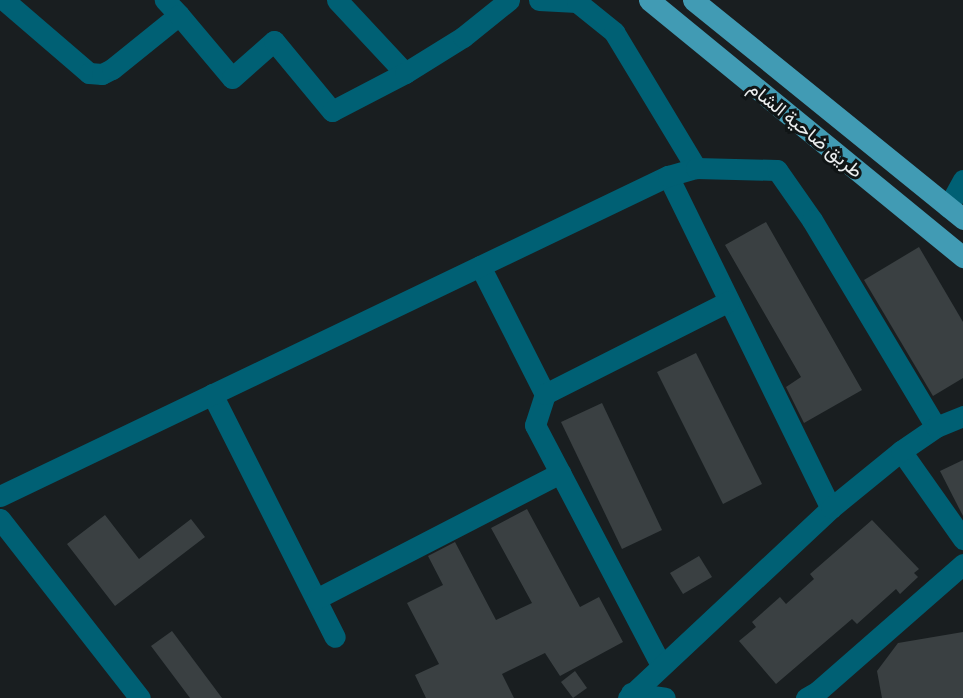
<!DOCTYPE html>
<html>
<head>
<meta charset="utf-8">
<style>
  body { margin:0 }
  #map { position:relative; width:963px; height:698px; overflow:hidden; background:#191e20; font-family:Barlow,Vazirmatn,sans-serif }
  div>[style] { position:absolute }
  .building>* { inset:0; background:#3a4042 }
  .minor>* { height:21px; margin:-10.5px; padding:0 10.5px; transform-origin:10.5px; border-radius:10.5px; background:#006074 }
  .major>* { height:21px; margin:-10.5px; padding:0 10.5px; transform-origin:10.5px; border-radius:10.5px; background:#419bb4 }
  span { translate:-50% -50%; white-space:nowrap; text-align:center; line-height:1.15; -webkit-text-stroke:6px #101516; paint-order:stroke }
  .street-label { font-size:19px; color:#ebeeef }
</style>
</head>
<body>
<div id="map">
  <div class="building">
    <div style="clip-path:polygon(766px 222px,862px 390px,804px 423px,786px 387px,801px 377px,725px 245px)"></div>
    <div style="clip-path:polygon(919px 247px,963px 322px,963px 378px,933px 396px,864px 280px)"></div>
    <div style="clip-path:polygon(696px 353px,762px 484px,723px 504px,657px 372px)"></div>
    <div style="clip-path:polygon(602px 403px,662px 530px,622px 549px,561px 422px)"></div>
    <div style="clip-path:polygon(963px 460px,963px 516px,940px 471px)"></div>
    <div style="clip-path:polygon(527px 509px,580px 607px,599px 597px,623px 642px,560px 676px,545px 653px,502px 674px,514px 698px,426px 698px,415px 675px,439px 664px,407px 603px,443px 585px,428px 556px,455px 542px,496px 620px,532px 603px,491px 528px)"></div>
    <div style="clip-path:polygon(105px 515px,139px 559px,191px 519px,205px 537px,115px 606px,67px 544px)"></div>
    <div style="clip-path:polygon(872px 520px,919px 569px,914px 573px,918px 577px,900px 594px,896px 589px,857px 624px,852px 619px,776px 684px,739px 641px,756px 627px,752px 622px,780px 597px,786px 604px,814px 579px,810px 574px)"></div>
    <div style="clip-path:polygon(699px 556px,712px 577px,683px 594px,670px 573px)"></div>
    <div style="clip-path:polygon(172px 631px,222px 698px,190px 698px,151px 646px)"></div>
    <div style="clip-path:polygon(963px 632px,963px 698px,882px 698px,877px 671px,898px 643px)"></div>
    <div style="clip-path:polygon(575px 671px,587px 688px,573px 698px,561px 682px)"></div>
  </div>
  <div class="minor">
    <div style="left:4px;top:0;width:112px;rotate:40.7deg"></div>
    <div style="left:89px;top:73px;width:13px;rotate:4deg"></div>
    <div style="left:102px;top:74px;width:11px;rotate:-27deg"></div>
    <div style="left:112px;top:69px;width:86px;rotate:-38.9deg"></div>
    <div style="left:179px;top:15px;width:21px;rotate:-133deg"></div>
    <div style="left:337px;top:0;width:100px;rotate:47deg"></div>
    <div style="left:539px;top:0;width:38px;rotate:3deg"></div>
    <div style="left:577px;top:2px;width:48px;rotate:39deg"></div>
    <div style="left:614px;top:32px;width:159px;rotate:58.9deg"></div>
    <div style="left:179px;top:15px;width:82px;rotate:49.9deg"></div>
    <div style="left:232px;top:78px;width:56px;rotate:-41.4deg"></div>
    <div style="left:274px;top:41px;width:91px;rotate:50.4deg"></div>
    <div style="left:332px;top:111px;width:82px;rotate:-27.5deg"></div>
    <div style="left:405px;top:73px;width:68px;rotate:-31.8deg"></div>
    <div style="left:463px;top:37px;width:59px;rotate:-38.8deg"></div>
    <div style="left:668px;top:176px;width:370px;rotate:63.9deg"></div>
    <div style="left:948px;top:207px;width:31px;rotate:-61deg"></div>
    <div style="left:480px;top:266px;width:144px;rotate:63.1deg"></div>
    <div style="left:212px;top:394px;width:272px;rotate:63.2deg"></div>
    <div style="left:901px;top:451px;width:108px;rotate:54.8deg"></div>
    <div style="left:0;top:496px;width:741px;rotate:-25.6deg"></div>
    <div style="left:668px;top:176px;width:29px;rotate:-16deg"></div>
    <div style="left:696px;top:168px;width:81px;rotate:1.4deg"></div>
    <div style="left:777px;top:170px;width:61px;rotate:55deg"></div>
    <div style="left:812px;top:220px;width:241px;rotate:59.1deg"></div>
    <div style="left:0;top:519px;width:227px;rotate:52deg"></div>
    <div style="left:316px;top:599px;width:275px;rotate:-27.3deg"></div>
    <div style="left:661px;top:665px;width:271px;rotate:-117.7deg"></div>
    <div style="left:535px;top:425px;width:33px;rotate:-72deg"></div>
    <div style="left:545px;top:394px;width:206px;rotate:-26.8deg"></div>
    <div style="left:631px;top:693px;width:34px;rotate:8deg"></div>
    <div style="left:628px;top:698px;width:278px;rotate:-43.1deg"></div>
    <div style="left:831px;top:508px;width:90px;rotate:-39.2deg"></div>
    <div style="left:901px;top:451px;width:42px;rotate:-34.4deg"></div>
    <div style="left:936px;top:427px;width:29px;rotate:-22deg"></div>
    <div style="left:806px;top:698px;width:14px;rotate:-30deg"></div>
    <div style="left:818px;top:691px;width:193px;rotate:-41.2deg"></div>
  </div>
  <div class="major">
    <div style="left:649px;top:0;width:406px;rotate:39.3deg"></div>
    <div style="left:693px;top:0;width:348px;rotate:39deg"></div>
  </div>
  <div class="street-label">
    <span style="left:806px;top:129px;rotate:39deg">طريق ضاحية الشام</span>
  </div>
</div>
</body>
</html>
